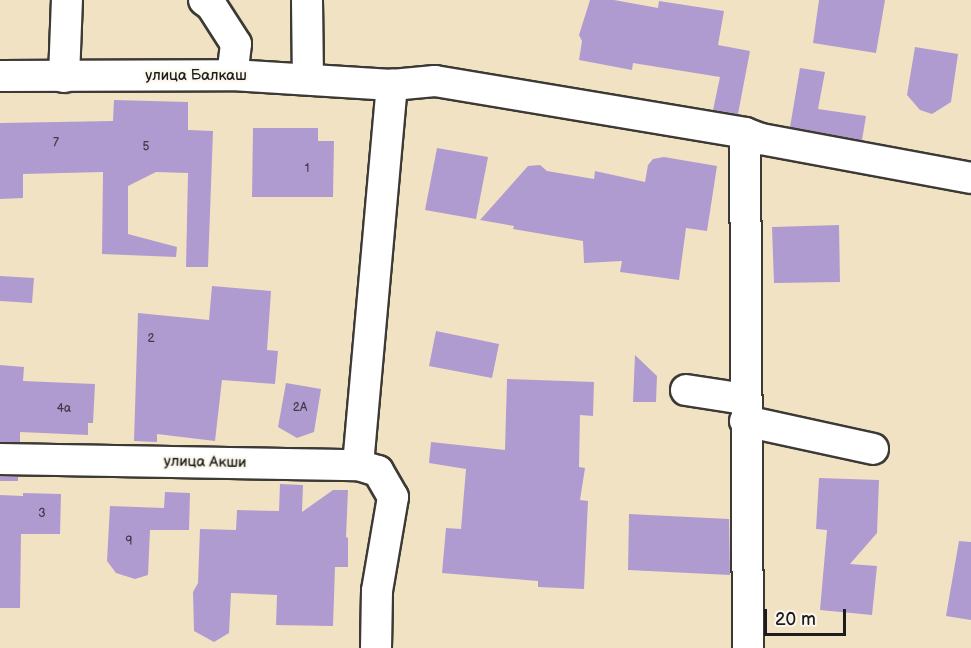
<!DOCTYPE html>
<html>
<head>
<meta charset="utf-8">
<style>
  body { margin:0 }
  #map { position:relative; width:971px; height:648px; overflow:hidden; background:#f1e2c4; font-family:"Balsamiq Sans",sans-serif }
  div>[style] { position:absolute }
  .building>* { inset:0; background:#b09bd0 }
  .roads { filter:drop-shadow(2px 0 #3c3a35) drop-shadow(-2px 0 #3c3a35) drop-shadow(0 2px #3c3a35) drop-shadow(0 -2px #3c3a35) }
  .minor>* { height:30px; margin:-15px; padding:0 15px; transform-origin:15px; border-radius:15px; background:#fff }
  span { translate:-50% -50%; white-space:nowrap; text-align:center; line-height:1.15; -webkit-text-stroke:4.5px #fbf7ec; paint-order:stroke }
  .number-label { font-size:12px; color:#413c49 }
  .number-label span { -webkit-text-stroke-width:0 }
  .street-label { font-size:15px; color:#1c1c1c }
  .scale { position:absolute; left:764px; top:609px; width:82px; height:27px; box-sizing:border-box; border:3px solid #1c1c1c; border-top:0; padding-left:8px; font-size:18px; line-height:21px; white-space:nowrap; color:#1c1c1c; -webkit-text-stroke:4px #fbf7ec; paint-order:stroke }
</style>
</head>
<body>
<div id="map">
  <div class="building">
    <div style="clip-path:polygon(590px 0,614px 0,658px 8px,659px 1px,724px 11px,718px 45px,750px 51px,738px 114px,713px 110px,720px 77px,633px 63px,632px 70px,579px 60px,582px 41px,579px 35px)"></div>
    <div style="clip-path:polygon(819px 0,885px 0,876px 53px,813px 43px)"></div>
    <div style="clip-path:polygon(915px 47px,958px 54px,951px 102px,932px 114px,920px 110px,907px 95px)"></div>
    <div style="clip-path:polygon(800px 68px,825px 72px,818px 109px,866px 116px,862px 140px,790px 127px)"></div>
    <div style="clip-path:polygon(114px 100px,188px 102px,188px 130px,213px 131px,208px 267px,186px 267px,188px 173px,156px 172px,128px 186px,128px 234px,177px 247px,176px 257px,102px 254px,103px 172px,23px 174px,23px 198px,0 199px,0 123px,113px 121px)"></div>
    <div style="clip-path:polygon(253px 128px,318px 128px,318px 141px,334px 141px,333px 197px,252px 197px)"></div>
    <div style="clip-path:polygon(437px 148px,488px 157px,476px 219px,425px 210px)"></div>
    <div style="clip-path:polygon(664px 157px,717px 166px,707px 231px,686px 228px,679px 280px,620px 272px,622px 261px,584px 263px,583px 241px,513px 229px,514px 226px,480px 220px,528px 166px,540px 165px,547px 171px,594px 179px,595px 171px,645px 182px,648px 165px,653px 159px)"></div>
    <div style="clip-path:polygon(839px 225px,840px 282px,774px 283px,772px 227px)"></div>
    <div style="clip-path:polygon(0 276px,34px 278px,32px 303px,0 301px)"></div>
    <div style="clip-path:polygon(212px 286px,271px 291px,267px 350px,278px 351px,275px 384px,222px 380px,215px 441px,157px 434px,157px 442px,134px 441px,138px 313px,209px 320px)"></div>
    <div style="clip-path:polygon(436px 331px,499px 344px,492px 378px,429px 366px)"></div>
    <div style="clip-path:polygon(635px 355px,657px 376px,656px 402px,633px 402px)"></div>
    <div style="clip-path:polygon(0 365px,24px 367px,23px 381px,95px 384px,93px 423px,88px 423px,88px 435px,20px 432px,20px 442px,0 442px)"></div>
    <div style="clip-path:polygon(507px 379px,594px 382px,593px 416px,580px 415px,579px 467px,585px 468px,580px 500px,588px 501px,584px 589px,538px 587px,538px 581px,442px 573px,446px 528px,461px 529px,466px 469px,429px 463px,431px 442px,505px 450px)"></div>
    <div style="clip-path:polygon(286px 383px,321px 389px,314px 432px,297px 438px,278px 427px)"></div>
    <div style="clip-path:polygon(0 476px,18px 477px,18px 481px,0 481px)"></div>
    <div style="clip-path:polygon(819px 478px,879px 480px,877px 533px,850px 564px,877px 566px,872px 615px,820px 610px,827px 530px,816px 529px)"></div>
    <div style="clip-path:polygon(280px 484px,303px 485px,302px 512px,333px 490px,348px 490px,346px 537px,348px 538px,348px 567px,335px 567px,333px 626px,276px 625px,277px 595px,231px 593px,229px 633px,214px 642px,194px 631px,193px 592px,198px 583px,200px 529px,236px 530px,237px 510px,279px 511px)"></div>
    <div style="clip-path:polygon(165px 492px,190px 493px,189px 530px,150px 530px,148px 575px,135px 579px,116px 573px,107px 561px,110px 506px,164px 508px)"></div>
    <div style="clip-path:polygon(23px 493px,61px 494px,60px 534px,21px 534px,20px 608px,0 608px,0 495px,23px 496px)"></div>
    <div style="clip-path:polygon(629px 514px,729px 519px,730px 575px,628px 570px)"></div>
    <div style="clip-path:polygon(959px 541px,971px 542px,971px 620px,946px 616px)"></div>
  </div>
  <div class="roads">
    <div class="minor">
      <div style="left:204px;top:0;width:9px;rotate:36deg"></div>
      <div style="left:211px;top:5px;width:46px;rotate:57.3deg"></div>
      <div style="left:236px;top:44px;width:31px;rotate:97deg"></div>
      <div style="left:307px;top:0;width:79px;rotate:89.3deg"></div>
      <div style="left:0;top:76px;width:232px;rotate:-0.2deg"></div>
      <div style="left:232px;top:75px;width:160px;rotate:3.6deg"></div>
      <div style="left:392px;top:85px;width:43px;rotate:-5.3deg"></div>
      <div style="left:435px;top:81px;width:314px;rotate:9.5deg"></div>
      <div style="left:745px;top:133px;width:17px;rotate:21deg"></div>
      <div style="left:761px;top:139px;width:214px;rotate:10.5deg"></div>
      <div style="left:64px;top:77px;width:77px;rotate:-87.8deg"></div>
      <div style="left:745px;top:133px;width:515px;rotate:89.67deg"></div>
      <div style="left:686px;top:390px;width:60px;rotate:8.7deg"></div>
      <div style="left:745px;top:421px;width:131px;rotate:12.3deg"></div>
      <div style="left:0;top:459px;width:358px;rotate:1deg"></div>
      <div style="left:358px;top:465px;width:21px;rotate:17deg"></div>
      <div style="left:378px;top:471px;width:30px;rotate:60deg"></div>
      <div style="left:393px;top:497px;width:95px;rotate:99.7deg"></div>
      <div style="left:377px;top:591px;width:57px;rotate:91deg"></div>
      <div style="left:358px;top:465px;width:382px;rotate:-84.9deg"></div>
    </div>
  </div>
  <div class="number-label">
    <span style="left:56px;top:143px">7</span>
    <span style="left:146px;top:147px">5</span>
    <span style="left:307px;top:169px">1</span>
    <span style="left:151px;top:339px">2</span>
    <span style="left:300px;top:408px">2А</span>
    <span style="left:64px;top:409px">4а</span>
    <span style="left:42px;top:514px">3</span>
    <span style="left:129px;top:542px">9</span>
  </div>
  <div class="street-label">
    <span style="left:196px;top:76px">улица Балкаш</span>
    <span style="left:205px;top:462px;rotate:1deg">улица Акши</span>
  </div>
  <div class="scale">20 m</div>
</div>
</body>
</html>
